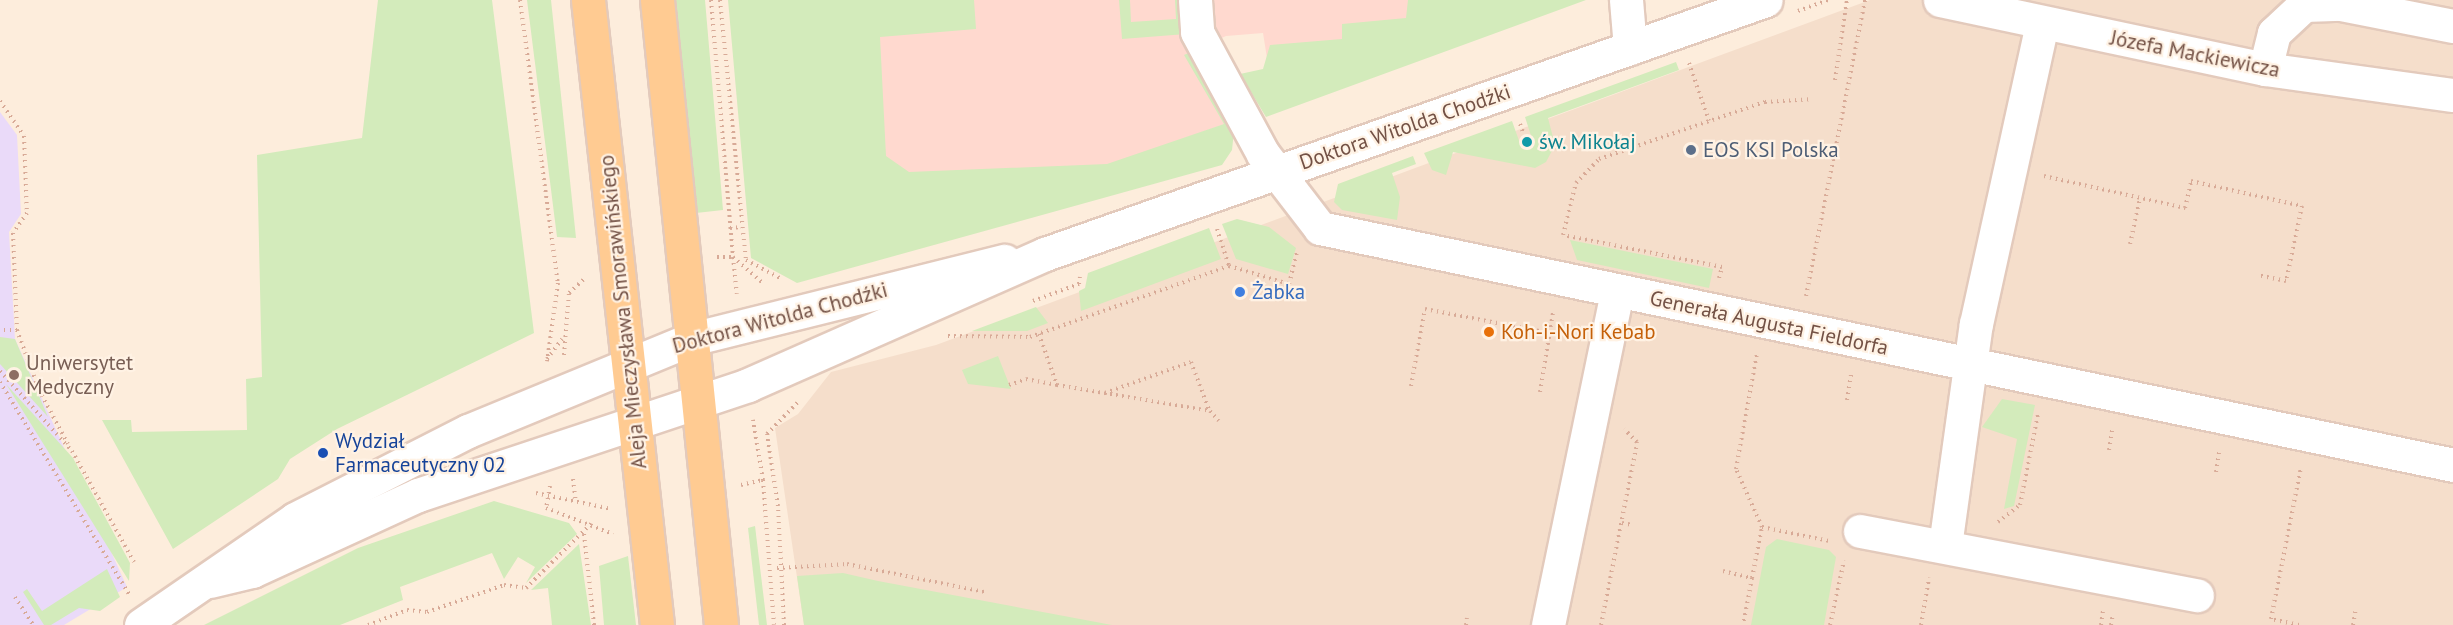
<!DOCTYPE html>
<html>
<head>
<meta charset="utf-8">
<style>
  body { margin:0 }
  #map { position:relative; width:2453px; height:625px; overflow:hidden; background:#fdeddc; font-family:"PT Sans",sans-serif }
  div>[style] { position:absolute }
  .residential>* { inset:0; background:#f5decb }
  .commercial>* { inset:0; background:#ffd9cf }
  .education>* { inset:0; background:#eadaf9 }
  .green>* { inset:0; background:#d3ebbb }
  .path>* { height:4px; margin-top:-2px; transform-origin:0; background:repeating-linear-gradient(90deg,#d8aa97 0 1.5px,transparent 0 6px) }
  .roads { filter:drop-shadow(2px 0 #e3cabc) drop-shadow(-2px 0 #e3cabc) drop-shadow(0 2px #e3cabc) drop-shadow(0 -2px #e3cabc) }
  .minor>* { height:33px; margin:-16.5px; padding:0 16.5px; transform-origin:16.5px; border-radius:16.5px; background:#fff }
  .major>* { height:33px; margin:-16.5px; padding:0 16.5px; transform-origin:16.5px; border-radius:16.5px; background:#ffcb92 }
  .dots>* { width:16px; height:16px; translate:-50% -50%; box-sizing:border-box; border:3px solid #fff2e4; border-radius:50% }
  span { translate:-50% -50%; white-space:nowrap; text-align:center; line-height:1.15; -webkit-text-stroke:4.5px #fff2e4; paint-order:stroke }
  .street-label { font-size:21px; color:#735145 }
  .culture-label { font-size:21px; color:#0d838f }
  .left { translate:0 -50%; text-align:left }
  .service-label { font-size:21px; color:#4e5e75 }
  .shop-label { font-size:21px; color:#366cbe }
  .food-label { font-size:21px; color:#c56008 }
  .education-label { font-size:21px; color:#785e54 }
  .transit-label { font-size:21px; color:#164399 }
</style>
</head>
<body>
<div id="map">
  <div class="residential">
    <div style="clip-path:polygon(1870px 0,2453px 0,2453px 625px,804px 625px,775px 428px,798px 414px,831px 372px,936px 345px)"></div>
  </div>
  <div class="commercial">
    <div style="clip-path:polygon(863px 0,1536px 0,1273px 96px,1263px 33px,1226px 36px,1185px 55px,1225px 124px,973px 212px,876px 219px)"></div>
  </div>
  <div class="education">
    <div style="clip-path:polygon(0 112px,17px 135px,21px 214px,9px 232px,15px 339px,127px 587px,64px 625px,0 625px)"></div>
  </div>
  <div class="green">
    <div style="clip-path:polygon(378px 0,492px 0,534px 333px,337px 429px,290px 459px,278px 479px,173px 549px,102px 420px,131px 420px,132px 432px,247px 430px,246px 379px,262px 377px,257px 155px,362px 138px)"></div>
    <div style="clip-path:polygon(527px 0,551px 0,576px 238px,557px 237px)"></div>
    <div style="clip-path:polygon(673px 0,705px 0,723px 210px,696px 213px)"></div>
    <div style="clip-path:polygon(728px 0,974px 0,976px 29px,880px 37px,886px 156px,909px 172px,1107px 164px,1224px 124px,1184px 55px,1193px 51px,1234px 131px,1232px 150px,1222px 165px,797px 283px,751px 258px)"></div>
    <div style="clip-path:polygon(1119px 0,1130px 0,1131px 22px,1176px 19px,1175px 0,1180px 0,1186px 34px,1122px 39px)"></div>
    <div style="clip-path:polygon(1408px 0,1586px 0,1266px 117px,1240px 74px,1263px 69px,1270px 45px,1342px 39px,1342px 24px,1406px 18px)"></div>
    <div style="clip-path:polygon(1676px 62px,1679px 70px,1548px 118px,1555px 145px,1546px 162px,1535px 168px,1453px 152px,1446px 175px,1432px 170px,1424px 153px,1512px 121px,1522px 149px,1534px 145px,1525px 117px)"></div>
    <div style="clip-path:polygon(1413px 156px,1416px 164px,1392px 173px,1400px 197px,1397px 220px,1342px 210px,1334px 202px,1338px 184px)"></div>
    <div style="clip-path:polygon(1237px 219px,1269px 227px,1296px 248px,1288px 274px,1236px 259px,1222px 224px)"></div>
    <div style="clip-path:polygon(1209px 228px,1221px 259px,1081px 311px,1079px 291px,1085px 288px,1088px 273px)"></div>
    <div style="clip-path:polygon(1570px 240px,1713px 269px,1709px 288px,1577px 260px)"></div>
    <div style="clip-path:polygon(1036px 307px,1048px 323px,1027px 331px,972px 331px)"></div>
    <div style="clip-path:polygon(0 337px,15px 339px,48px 417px,0 364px)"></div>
    <div style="clip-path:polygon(998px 356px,1011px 389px,968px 384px,962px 370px)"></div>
    <div style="clip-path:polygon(6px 384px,73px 458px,130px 563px,129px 581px)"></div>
    <div style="clip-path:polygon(2002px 399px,2035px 405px,2014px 506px,2004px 509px,2017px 439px,1982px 427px)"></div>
    <div style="clip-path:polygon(494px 501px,569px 523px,577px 534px,526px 583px,535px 567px,518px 557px,504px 579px,492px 553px,400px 587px,403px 600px,340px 625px,204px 625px,358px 548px)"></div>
    <div style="clip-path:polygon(755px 526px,767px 625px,759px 625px,748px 528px)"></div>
    <div style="clip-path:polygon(1777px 539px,1829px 550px,1836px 557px,1824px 625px,1751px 625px,1766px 547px)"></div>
    <div style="clip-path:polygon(579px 544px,591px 625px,552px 625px,548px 588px,531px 590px)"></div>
    <div style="clip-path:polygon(628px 556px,636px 625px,604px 625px,599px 566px)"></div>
    <div style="clip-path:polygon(107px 569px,120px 597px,100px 611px,79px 608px,51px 625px,44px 625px,23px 592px,27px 589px,42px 611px)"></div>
    <div style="clip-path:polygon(843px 573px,878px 581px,1112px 625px,804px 625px,797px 576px)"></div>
  </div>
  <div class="path">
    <div style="left:520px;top:0;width:286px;rotate:82.4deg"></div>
    <div style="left:558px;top:283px;width:79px;rotate:98deg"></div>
    <div style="left:711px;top:0;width:258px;rotate:85.1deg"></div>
    <div style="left:733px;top:257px;width:41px;rotate:41.1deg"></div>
    <div style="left:720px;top:0;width:261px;rotate:84.3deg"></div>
    <div style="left:746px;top:260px;width:40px;rotate:28deg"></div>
    <div style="left:1798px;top:11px;width:33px;rotate:-20deg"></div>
    <div style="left:1689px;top:63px;width:61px;rotate:71deg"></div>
    <div style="left:1835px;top:80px;width:81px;rotate:-81.5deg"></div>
    <div style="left:0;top:101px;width:42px;rotate:55.6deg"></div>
    <div style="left:24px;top:136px;width:77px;rotate:87.8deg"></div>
    <div style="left:27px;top:213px;width:24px;rotate:125deg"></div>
    <div style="left:13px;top:233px;width:97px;rotate:87.6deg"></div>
    <div style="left:17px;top:330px;width:17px;rotate:180deg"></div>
    <div style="left:1520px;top:124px;width:14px;rotate:69deg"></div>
    <div style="left:2044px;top:176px;width:145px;rotate:12.8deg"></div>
    <div style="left:2185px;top:208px;width:28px;rotate:-77deg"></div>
    <div style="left:2191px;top:181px;width:114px;rotate:12.7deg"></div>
    <div style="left:2302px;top:206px;width:77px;rotate:102deg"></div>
    <div style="left:2286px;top:281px;width:29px;rotate:-168deg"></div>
    <div style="left:730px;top:228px;width:12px;rotate:-5deg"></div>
    <div style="left:1217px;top:229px;width:39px;rotate:72deg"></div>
    <div style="left:2130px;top:244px;width:47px;rotate:-77.7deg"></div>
    <div style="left:717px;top:257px;width:16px"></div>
    <div style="left:733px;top:257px;width:37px;rotate:84deg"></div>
    <div style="left:1719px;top:278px;width:11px;rotate:-75deg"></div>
    <div style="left:1722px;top:267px;width:162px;rotate:-168.6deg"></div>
    <div style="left:1563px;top:235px;width:54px;rotate:-76deg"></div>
    <div style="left:1576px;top:183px;width:33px;rotate:-46deg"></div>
    <div style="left:1599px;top:159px;width:176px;rotate:-19deg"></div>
    <div style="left:1765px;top:102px;width:48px;rotate:-3.6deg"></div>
    <div style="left:1806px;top:296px;width:302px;rotate:-78.7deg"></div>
    <div style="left:1033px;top:301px;width:49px;rotate:-20.3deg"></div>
    <div style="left:1079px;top:284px;width:7px;rotate:-82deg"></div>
    <div style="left:17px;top:330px;width:64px;rotate:69.9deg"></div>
    <div style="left:39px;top:390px;width:61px;rotate:61.8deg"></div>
    <div style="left:1039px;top:334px;width:54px;rotate:70.6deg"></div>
    <div style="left:1057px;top:385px;width:155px;rotate:9.6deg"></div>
    <div style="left:1210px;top:411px;width:13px;rotate:48deg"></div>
    <div style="left:948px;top:336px;width:82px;rotate:0.7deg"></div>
    <div style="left:1030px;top:337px;width:211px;rotate:-19.6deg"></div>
    <div style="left:1229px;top:266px;width:63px;rotate:16.7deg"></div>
    <div style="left:1289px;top:284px;width:32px;rotate:-76deg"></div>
    <div style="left:564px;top:355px;width:62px;rotate:-85.4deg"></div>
    <div style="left:569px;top:293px;width:22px;rotate:-43deg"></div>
    <div style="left:547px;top:359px;width:25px;rotate:-53deg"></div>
    <div style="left:0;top:371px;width:108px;rotate:48deg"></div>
    <div style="left:72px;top:451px;width:127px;rotate:60.8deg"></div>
    <div style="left:0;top:382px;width:248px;rotate:58.7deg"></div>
    <div style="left:1009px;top:385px;width:18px;rotate:-19deg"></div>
    <div style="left:1026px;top:379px;width:32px;rotate:11deg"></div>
    <div style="left:1411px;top:386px;width:78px;rotate:-79.7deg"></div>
    <div style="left:1425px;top:309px;width:127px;rotate:10.9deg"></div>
    <div style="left:1540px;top:392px;width:80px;rotate:-80.7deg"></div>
    <div style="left:1105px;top:393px;width:91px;rotate:-19.8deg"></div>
    <div style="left:1191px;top:362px;width:51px;rotate:69.4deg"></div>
    <div style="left:1847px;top:400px;width:26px;rotate:-81deg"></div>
    <div style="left:2109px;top:450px;width:20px;rotate:-81deg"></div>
    <div style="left:2216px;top:472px;width:20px;rotate:-81deg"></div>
    <div style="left:573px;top:479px;width:23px;rotate:83deg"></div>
    <div style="left:763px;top:480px;width:145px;rotate:85.7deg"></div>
    <div style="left:741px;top:485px;width:23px;rotate:-13deg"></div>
    <div style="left:763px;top:480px;width:61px;rotate:-99.5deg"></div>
    <div style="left:550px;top:486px;width:22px;rotate:100deg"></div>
    <div style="left:546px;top:508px;width:72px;rotate:21.2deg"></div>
    <div style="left:536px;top:493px;width:77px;rotate:12deg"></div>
    <div style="left:1998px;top:522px;width:28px;rotate:-38deg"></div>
    <div style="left:2020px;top:505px;width:93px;rotate:-78.8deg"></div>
    <div style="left:1622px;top:523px;width:11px;rotate:10deg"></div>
    <div style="left:1762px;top:527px;width:68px;rotate:11.8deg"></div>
    <div style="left:584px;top:534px;width:92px;rotate:83.7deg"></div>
    <div style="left:777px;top:568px;width:70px;rotate:-3.3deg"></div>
    <div style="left:847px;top:564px;width:141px;rotate:11.5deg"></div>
    <div style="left:1723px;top:571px;width:30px;rotate:14deg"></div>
    <div style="left:1752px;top:578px;width:48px;rotate:100.8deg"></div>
    <div style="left:1752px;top:578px;width:52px;rotate:-78.9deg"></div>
    <div style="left:1762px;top:527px;width:64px;rotate:-114.1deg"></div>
    <div style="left:1736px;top:469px;width:117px;rotate:-79.7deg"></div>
    <div style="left:15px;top:597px;width:33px;rotate:57deg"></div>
    <div style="left:368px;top:625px;width:42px;rotate:-21deg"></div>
    <div style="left:407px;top:610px;width:20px;rotate:6deg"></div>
    <div style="left:427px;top:612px;width:82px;rotate:-19.3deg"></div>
    <div style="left:504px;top:585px;width:22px;rotate:8deg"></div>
    <div style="left:526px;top:588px;width:93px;rotate:-44.6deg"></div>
    <div style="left:784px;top:625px;width:119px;rotate:-92.9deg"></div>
    <div style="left:778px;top:506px;width:73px;rotate:-98.7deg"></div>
    <div style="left:767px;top:434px;width:45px;rotate:-45.9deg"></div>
    <div style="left:1466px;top:625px;width:7px;rotate:-82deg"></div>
    <div style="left:1601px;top:625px;width:179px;rotate:-78.8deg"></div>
    <div style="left:1636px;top:449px;width:7px;rotate:-82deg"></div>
    <div style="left:1637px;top:442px;width:18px;rotate:-135deg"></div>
    <div style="left:1830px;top:625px;width:66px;rotate:-77.8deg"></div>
    <div style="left:1921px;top:625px;width:48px;rotate:-80.3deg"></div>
    <div style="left:2101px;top:625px;width:14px;rotate:-82deg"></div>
    <div style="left:2111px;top:625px;width:11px;rotate:-80deg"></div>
    <div style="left:2299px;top:625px;width:29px;rotate:-168deg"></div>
    <div style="left:2271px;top:619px;width:154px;rotate:-78.8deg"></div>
    <div style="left:2353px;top:625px;width:17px;rotate:-80deg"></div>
  </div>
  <div class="roads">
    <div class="minor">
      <div style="left:1195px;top:0;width:32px;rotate:86deg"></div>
      <div style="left:1197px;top:32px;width:139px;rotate:61.6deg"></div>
      <div style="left:1263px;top:154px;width:93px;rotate:52.4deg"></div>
      <div style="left:1320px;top:228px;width:1158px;rotate:11.81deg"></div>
      <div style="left:1626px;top:0;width:48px;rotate:85.2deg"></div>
      <div style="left:1940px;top:0;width:332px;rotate:12deg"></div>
      <div style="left:2265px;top:69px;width:190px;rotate:7.9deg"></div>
      <div style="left:2265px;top:69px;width:37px;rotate:-76deg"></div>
      <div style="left:2274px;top:33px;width:41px;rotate:-43deg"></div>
      <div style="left:2304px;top:5px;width:37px;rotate:-2deg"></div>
      <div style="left:2341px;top:4px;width:114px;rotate:11.1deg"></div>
      <div style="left:1860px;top:531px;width:343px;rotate:10.8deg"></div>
      <div style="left:1945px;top:546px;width:224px;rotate:-82.1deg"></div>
      <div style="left:1976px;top:324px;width:308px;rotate:-77.6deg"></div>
      <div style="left:210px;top:581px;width:43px;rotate:-13.4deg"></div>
      <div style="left:252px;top:571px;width:183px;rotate:-24.6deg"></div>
      <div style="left:418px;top:495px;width:348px;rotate:-18.4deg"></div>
      <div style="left:748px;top:385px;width:325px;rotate:-23.8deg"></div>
      <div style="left:1045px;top:254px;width:764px;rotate:-19.41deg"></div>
      <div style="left:141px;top:625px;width:187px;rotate:-34.5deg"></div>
      <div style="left:295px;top:519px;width:194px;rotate:-27deg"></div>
      <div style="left:468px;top:431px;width:241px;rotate:-22.4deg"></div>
      <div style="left:691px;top:339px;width:323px;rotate:-14deg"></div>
      <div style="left:1548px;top:625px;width:341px;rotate:-78.3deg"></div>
    </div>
    <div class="major">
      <div style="left:588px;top:0;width:629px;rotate:83.7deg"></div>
      <div style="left:657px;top:0;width:628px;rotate:84.15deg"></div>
    </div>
  </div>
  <div class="dots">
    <div style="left:1527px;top:142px;background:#0f9aa8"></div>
    <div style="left:1691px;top:150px;background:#5c6f8a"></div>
    <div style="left:1240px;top:292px;background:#3f7fe0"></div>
    <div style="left:1489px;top:332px;background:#e8710a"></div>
    <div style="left:14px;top:375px;background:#8d6e63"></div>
    <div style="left:323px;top:453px;background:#1a4fb4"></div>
  </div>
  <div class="street-label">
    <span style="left:2195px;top:54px;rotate:11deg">Józefa Mackiewicza</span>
    <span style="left:1405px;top:127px;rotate:-19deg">Doktora Witolda Chodźki</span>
    <span style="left:623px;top:312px;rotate:-96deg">Aleja Mieczysława Smorawińskiego</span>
    <span style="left:780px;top:318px;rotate:-15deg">Doktora Witolda Chodźki</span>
    <span style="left:1769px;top:323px;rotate:12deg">Generała Augusta Fieldorfa</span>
  </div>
  <div class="culture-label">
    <span class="left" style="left:1539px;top:142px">św. Mikołaj</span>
  </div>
  <div class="service-label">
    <span class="left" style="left:1703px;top:150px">EOS KSI Polska</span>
  </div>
  <div class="shop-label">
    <span class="left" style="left:1252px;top:292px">Żabka</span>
  </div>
  <div class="food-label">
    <span class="left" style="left:1501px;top:332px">Koh-i-Nori Kebab</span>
  </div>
  <div class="education-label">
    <span class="left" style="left:26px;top:375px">Uniwersytet<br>Medyczny</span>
  </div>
  <div class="transit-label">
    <span class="left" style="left:335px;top:453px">Wydział<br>Farmaceutyczny 02</span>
  </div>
</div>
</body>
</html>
